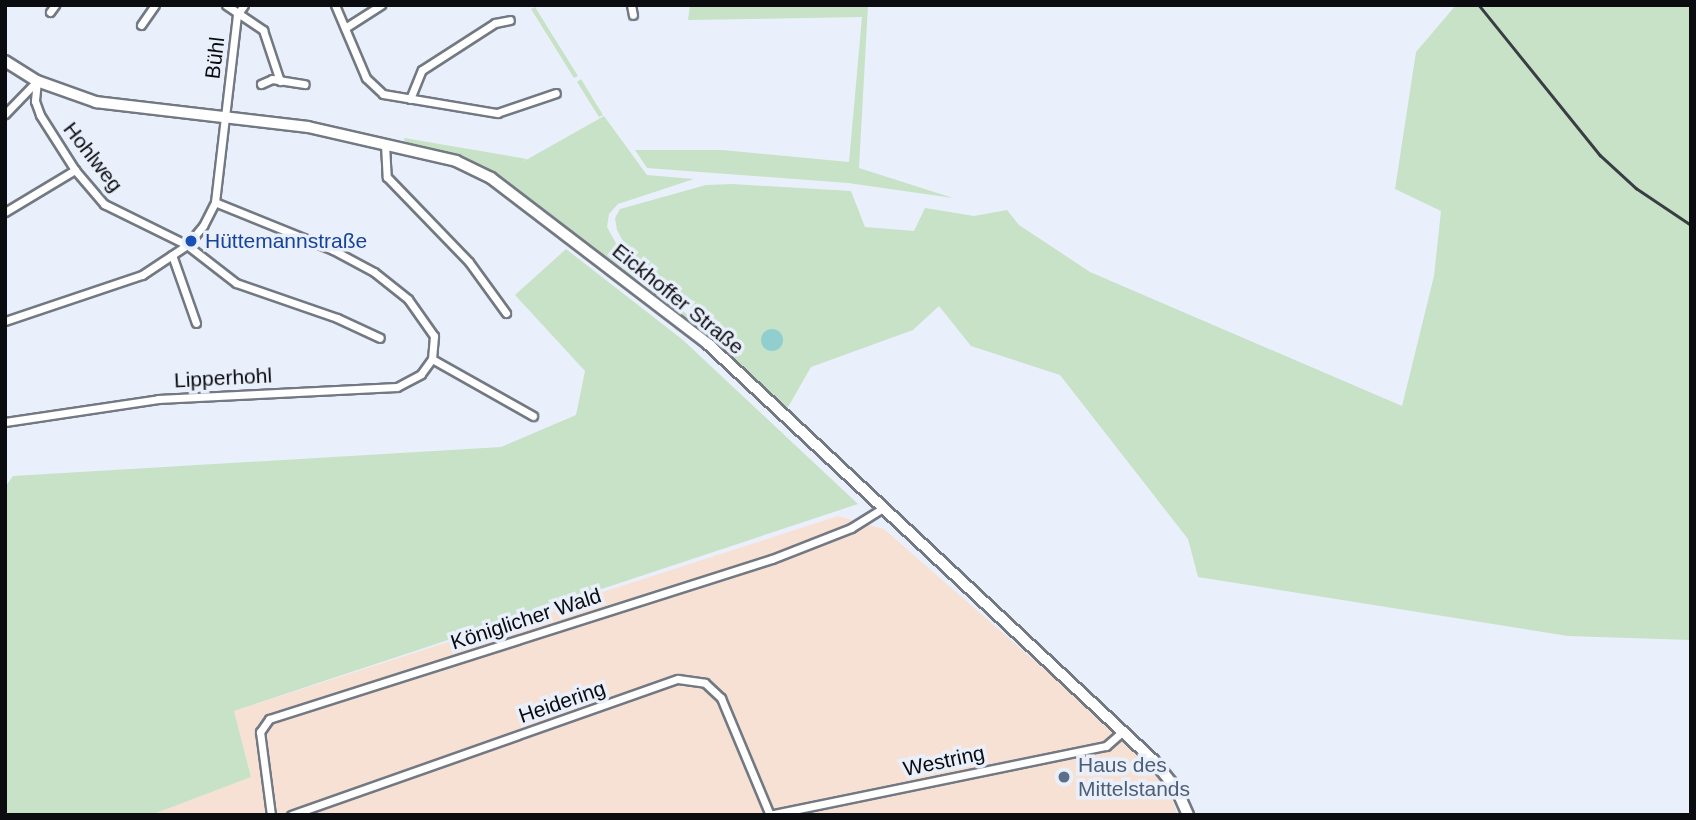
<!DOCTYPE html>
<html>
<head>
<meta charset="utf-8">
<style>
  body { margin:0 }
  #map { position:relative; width:1696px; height:820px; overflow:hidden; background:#eaf0fb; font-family:Helvetica,sans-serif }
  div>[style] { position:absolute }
  .industrial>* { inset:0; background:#f7e1d4 }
  .green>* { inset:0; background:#c7e2c6 }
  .water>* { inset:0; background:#91ced0 }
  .round { border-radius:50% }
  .roads { filter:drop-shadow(2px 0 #737982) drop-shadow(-2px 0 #737982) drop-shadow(0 2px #737982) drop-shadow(0 -2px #737982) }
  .street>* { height:7px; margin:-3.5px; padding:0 3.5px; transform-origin:3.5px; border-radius:3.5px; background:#fff }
  .secondary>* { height:10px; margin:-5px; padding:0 5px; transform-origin:5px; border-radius:5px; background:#fff }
  .rail>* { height:2.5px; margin:-1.25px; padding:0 1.25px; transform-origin:1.25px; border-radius:1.25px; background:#3a3d43 }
  .dots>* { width:19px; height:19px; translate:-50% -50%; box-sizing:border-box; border:4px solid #eaf0fb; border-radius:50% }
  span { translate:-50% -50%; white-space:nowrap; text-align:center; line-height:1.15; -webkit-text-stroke:7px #eaf0fb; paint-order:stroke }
  .street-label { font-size:21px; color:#0a0c10 }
  .transit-label { font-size:21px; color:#164399 }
  .left { translate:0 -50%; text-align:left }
  .service-label { font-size:21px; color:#4e5e75 }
  .frame { position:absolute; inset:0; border:7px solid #0a0c10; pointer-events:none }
</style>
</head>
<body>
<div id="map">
  <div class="industrial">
    <div style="clip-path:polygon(838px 516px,884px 529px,1085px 705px,1164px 779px,1178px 815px,151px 815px,251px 777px,234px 711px)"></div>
  </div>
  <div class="green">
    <div style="clip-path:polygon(690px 5px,868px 5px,859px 168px,953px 198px,848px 183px,647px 168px,635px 150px,723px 150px,849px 162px,862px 17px,688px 20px)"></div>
    <div style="clip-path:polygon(1456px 5px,1691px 5px,1691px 640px,1568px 636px,1198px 577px,1188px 539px,1060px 375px,971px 346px,939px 306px,913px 330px,811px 367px,787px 409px,714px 345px,723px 333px,636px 266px,617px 230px,615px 218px,620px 209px,706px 185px,732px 184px,851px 191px,865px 227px,914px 231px,925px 208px,974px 216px,1007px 210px,1019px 225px,1090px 272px,1402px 406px,1434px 276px,1441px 211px,1395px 189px,1416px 52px)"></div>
    <div style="clip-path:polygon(535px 7px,578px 76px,574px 78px,531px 9px)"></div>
    <div style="clip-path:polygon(581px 79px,603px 115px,599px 117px,577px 82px)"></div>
    <div style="clip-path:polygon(604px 116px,647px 175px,694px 179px,618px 204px,609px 214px,607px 227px,628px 265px,694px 320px,683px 319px,491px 173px,457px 157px,405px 143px,404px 138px,527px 159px,519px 164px)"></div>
    <div style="clip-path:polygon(566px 249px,683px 340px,858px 504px,234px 711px,251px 777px,151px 815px,5px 815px,5px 487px,13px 476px,501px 447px,576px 415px,585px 371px,515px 295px)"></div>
  </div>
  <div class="water">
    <div class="round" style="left:761px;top:329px;width:22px;height:22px"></div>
  </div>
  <div class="roads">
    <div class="street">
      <div style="left:226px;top:5px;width:45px;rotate:34deg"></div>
      <div style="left:263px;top:30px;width:54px;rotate:71.6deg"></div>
      <div style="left:335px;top:5px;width:79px;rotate:67deg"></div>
      <div style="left:366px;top:78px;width:23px;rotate:43deg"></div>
      <div style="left:383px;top:94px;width:116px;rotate:9.5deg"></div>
      <div style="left:497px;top:113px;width:62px;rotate:-18.7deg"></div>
      <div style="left:631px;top:5px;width:10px;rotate:79deg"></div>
      <div style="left:50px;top:12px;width:9px;rotate:-54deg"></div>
      <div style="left:141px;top:25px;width:24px;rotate:-55deg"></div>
      <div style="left:345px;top:28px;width:43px;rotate:-32.6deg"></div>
      <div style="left:37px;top:81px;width:20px;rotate:96deg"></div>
      <div style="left:35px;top:101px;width:15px;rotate:70deg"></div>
      <div style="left:40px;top:115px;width:65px;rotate:57.5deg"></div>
      <div style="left:75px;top:170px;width:45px;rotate:49.5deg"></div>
      <div style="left:104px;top:204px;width:93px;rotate:26.3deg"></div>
      <div style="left:187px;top:245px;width:62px;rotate:37.8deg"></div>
      <div style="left:236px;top:283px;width:107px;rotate:19.1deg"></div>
      <div style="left:337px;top:318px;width:47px;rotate:24.9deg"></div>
      <div style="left:261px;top:84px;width:12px;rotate:-24deg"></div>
      <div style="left:272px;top:79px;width:33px;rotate:9deg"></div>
      <div style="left:410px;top:99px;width:31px;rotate:-68deg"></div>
      <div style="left:422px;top:70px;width:87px;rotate:-32.8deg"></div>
      <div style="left:495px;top:23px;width:15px;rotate:-11deg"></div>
      <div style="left:5px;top:114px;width:45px;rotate:-45.9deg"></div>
      <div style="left:385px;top:144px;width:33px;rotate:87deg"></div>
      <div style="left:387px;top:177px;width:118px;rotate:46deg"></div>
      <div style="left:469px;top:262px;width:63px;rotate:54deg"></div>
      <div style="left:5px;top:212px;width:82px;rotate:-31deg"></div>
      <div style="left:172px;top:255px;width:72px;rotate:70.6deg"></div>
      <div style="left:5px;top:321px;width:145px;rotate:-18.6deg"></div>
      <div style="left:142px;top:275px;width:54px;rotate:-33.7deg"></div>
      <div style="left:187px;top:245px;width:25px;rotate:-50deg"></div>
      <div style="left:203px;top:226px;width:27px;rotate:-63deg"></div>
      <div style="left:215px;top:202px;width:188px;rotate:-83.3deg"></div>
      <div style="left:237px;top:15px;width:12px;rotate:-55deg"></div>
      <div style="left:432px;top:359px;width:116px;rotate:29.4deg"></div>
      <div style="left:5px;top:422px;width:155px;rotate:-8.5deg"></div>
      <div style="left:158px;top:399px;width:239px;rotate:-2.9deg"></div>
      <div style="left:397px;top:387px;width:27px;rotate:-28deg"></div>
      <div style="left:421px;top:374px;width:19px;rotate:-54deg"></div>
      <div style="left:432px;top:359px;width:23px;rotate:-85deg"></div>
      <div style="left:434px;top:336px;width:45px;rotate:-125.1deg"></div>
      <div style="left:408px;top:299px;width:43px;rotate:-141.5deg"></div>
      <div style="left:374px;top:272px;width:47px;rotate:-151.8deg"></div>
      <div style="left:333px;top:250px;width:127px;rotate:-157.9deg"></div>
      <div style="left:271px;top:815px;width:84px;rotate:-97.5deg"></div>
      <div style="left:260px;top:732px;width:16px;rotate:-55deg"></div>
      <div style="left:269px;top:719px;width:528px;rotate:-17.65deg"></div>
      <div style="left:772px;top:559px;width:85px;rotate:-21.4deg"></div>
      <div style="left:851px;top:528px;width:38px;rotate:-32deg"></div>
      <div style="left:291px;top:815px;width:410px;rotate:-19.4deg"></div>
      <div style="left:678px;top:679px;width:27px;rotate:8deg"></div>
      <div style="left:705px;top:683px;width:22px;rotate:43deg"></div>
      <div style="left:721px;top:698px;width:127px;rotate:67.3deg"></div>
      <div style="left:769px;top:815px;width:344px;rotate:-11.6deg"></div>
      <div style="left:1106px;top:746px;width:21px;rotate:-41deg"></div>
    </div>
    <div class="secondary">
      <div style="left:5px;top:61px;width:38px;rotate:32deg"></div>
      <div style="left:37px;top:81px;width:63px;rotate:19.6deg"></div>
      <div style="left:96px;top:102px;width:213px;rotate:6.7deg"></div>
      <div style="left:308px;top:127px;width:152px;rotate:12.9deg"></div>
      <div style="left:456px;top:161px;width:39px;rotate:26deg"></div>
      <div style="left:491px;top:178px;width:273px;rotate:37.4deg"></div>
      <div style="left:708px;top:344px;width:609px;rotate:43.07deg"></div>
      <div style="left:1153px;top:760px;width:36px;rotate:51deg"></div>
      <div style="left:1176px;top:788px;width:30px;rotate:66deg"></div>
    </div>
  </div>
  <div class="rail">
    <div style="left:1479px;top:5px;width:193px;rotate:51.1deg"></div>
    <div style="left:1600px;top:155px;width:49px;rotate:42.5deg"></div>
    <div style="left:1636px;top:188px;width:66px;rotate:33.9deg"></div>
  </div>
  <div class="dots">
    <div style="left:191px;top:241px;background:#1a4fb4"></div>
    <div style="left:1064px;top:777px;background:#5c6f8a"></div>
  </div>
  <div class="street-label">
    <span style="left:215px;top:58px;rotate:-83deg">Bühl</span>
    <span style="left:93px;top:157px;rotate:52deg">Hohlweg</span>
    <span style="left:678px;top:299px;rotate:39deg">Eickhoffer Straße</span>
    <span style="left:223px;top:378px;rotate:-3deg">Lipperhohl</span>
    <span style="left:526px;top:619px;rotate:-18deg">Königlicher Wald</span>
    <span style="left:562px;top:702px;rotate:-19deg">Heidering</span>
    <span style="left:944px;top:761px;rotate:-12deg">Westring</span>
  </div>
  <div class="transit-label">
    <span class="left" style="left:205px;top:241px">Hüttemannstraße</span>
  </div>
  <div class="service-label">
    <span class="left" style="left:1078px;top:777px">Haus des<br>Mittelstands</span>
  </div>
  <div class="frame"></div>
</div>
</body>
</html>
